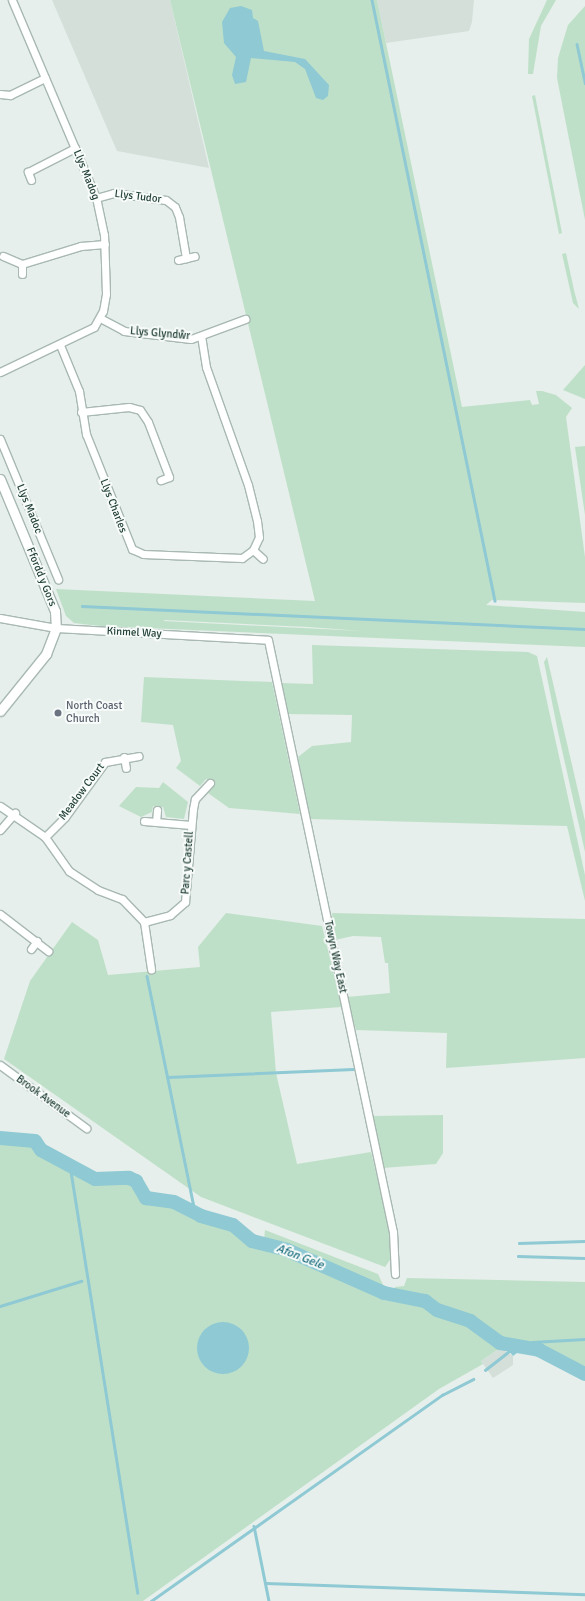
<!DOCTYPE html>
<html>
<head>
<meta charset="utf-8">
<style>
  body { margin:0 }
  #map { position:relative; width:585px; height:1601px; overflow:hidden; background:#e6efeb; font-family:Signika,sans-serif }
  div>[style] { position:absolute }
  .built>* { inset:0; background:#d4dfda }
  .green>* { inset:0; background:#bfe0c8 }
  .water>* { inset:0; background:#8ec9d4 }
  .round { border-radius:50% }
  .stream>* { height:2.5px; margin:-1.25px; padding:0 1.25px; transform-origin:1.25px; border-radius:1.25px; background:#8ec9d4 }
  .river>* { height:14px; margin:-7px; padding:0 7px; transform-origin:7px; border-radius:7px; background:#8ec9d4 }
  .roads { filter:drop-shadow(1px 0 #a8b8b2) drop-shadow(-1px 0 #a8b8b2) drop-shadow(0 1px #a8b8b2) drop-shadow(0 -1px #a8b8b2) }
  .minor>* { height:7px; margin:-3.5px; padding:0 3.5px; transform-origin:3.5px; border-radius:3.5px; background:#fff }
  .tertiary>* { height:9px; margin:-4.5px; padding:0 4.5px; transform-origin:4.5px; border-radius:4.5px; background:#fff }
  .dots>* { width:11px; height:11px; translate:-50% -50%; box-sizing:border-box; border:2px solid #f7fbf9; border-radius:50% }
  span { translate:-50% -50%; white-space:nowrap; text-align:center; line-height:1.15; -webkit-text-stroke:4px #f7fbf9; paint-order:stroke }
  .street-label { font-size:11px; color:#24423a }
  .worship-label { font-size:11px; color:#5b616d }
  .left { translate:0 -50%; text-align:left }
  .water-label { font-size:12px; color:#1c6f80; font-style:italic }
</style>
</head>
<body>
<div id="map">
  <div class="built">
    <div style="clip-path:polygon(52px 0,170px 0,209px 168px,117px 151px)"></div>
    <div style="clip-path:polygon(377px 0,474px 0,472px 22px,469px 31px,386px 43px)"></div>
    <div style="clip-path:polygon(500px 1348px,513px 1356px,513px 1365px,493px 1378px,481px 1361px)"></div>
  </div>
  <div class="green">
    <div style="clip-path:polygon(evenodd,170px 0,377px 0,462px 407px,530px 400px,532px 405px,539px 404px,536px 391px,542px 391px,556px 395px,572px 408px,566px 417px,585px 557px,585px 603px,492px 600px,486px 605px,585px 612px,585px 647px,100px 626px,74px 623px,66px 616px,56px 589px,315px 601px,170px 0,164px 620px,308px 627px,362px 631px,164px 621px,164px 620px)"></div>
    <div style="clip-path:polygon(547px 0,556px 0,541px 26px,533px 74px,528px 74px,529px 39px)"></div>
    <div style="clip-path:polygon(585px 6px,585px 220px,557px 78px,558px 58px,568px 25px)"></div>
    <div style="clip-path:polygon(535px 95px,562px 233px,559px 234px,532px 96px)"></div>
    <div style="clip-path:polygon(566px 253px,574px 290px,579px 309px,573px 303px,562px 254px)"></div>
    <div style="clip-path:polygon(585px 365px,585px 399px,563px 390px)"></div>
    <div style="clip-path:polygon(585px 446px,585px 515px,575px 447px)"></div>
    <div style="clip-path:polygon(312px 645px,528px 652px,537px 656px,585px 875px,585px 901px,567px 826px,310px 819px,298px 757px,312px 746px,351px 742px,352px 715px,287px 714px,281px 683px,313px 684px)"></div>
    <div style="clip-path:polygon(547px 657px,585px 821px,585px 852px,558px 732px,544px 662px)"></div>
    <div style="clip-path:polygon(144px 677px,272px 682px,300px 814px,229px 808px,208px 793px,215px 785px,206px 779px,200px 786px,176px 768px,181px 761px,173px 725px,141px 722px)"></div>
    <div style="clip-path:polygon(163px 782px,188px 802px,184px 819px,166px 817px,163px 807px,153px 806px,152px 812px,141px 817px,119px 806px,136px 787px,159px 788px)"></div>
    <div style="clip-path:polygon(226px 913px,322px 926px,342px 1007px,271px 1012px,276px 1073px,297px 1164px,371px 1152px,391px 1235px,392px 1257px,385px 1267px,201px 1197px,4px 1059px,30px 981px,72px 922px,98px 940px,108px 975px,200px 967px,198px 947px)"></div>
    <div style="clip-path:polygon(332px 913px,585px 919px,585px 1058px,446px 1068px,447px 1033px,356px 1030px,347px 997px,390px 993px,388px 963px,385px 963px,381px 937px,353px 936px,335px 940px)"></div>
    <div style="clip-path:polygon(443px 1115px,443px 1153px,436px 1164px,383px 1168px,372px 1116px)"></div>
    <div style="clip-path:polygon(0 1141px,31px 1145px,98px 1183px,128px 1180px,143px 1199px,172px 1204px,230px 1227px,251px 1243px,285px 1251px,363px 1286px,383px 1300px,416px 1302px,440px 1315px,461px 1320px,500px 1348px,481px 1361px,483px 1364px,439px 1389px,143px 1601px,0 1601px)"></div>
    <div style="clip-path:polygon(265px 1230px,378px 1274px,385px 1289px,284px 1245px,264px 1240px)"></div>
    <div style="clip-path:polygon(407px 1278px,585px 1282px,585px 1371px,533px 1344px,495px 1339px,470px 1319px,438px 1308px,421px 1297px,393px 1292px,395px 1287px,404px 1286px)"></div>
  </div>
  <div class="water">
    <div style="clip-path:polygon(241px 6px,252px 10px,253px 18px,258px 21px,264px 51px,305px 59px,329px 85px,328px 96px,323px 100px,316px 98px,305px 69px,295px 62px,251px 58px,246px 82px,235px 84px,232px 75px,236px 57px,224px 43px,222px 22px,230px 8px)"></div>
    <div class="round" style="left:197px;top:1322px;width:52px;height:52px"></div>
    <div style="clip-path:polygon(480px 1329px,500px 1340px,533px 1344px,557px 1360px,531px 1349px,521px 1350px,513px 1356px,508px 1350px,512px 1345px,500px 1343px)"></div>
  </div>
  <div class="stream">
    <div style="left:372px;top:0;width:613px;rotate:78.43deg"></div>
    <div style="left:577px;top:44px;width:40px;rotate:78deg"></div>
    <div style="left:82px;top:606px;width:504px;rotate:2.62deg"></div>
    <div style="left:147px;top:976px;width:241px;rotate:78.5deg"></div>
    <div style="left:168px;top:1077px;width:185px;rotate:-2.5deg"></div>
    <div style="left:70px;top:1165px;width:433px;rotate:81deg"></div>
    <div style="left:519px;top:1243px;width:66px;rotate:-1.7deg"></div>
    <div style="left:518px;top:1256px;width:67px;rotate:1.7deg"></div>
    <div style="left:0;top:1306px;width:85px;rotate:-17.2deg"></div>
    <div style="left:532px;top:1342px;width:53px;rotate:-3.2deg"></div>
    <div style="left:485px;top:1370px;width:33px;rotate:-38deg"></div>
    <div style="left:254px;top:1526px;width:76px;rotate:78.7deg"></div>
    <div style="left:266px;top:1583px;width:319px;rotate:2deg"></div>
    <div style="left:151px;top:1601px;width:357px;rotate:-35.3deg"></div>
    <div style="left:442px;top:1395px;width:35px;rotate:-27deg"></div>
  </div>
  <div class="river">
    <div style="left:0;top:1138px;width:35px;rotate:5deg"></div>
    <div style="left:35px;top:1141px;width:11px;rotate:56deg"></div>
    <div style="left:41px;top:1150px;width:61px;rotate:28.2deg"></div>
    <div style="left:95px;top:1179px;width:34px;rotate:-2deg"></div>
    <div style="left:129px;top:1178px;width:8px;rotate:23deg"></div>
    <div style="left:136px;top:1181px;width:20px;rotate:60deg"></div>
    <div style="left:146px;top:1198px;width:28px;rotate:8deg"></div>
    <div style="left:174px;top:1202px;width:30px;rotate:27deg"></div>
    <div style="left:201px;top:1216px;width:33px;rotate:16deg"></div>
    <div style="left:233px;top:1225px;width:25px;rotate:40deg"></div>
    <div style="left:252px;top:1241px;width:36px;rotate:14deg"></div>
    <div style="left:287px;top:1250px;width:106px;rotate:23.9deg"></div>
    <div style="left:384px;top:1293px;width:42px;rotate:11deg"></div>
    <div style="left:425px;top:1301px;width:15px;rotate:37deg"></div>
    <div style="left:437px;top:1310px;width:35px;rotate:18deg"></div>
    <div style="left:470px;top:1321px;width:37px;rotate:36deg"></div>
    <div style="left:500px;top:1343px;width:40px;rotate:10deg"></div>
    <div style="left:539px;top:1350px;width:52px;rotate:27.6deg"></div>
  </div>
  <div class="roads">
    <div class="minor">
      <div style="left:0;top:94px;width:10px;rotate:6deg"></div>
      <div style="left:10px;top:95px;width:39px;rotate:-26deg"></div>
      <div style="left:31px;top:180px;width:9px;rotate:-111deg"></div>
      <div style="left:28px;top:172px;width:53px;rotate:-27.1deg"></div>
      <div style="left:96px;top:198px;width:19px;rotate:-16deg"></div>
      <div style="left:114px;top:193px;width:52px;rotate:7.7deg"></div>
      <div style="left:166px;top:200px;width:11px;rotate:38deg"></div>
      <div style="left:175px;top:207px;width:11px;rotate:68deg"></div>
      <div style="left:179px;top:217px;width:42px;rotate:80.3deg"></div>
      <div style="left:3px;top:256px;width:21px;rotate:23deg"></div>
      <div style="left:22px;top:264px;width:62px;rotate:-17deg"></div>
      <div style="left:81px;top:246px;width:24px;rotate:-5deg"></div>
      <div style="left:178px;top:260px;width:17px;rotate:-13deg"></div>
      <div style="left:22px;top:274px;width:10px;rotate:-90deg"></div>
      <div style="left:100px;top:318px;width:27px;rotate:28deg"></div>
      <div style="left:124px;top:331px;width:67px;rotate:6.8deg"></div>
      <div style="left:191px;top:339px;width:58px;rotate:-20.3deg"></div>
      <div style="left:60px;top:345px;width:50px;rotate:67.6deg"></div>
      <div style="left:79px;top:391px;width:44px;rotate:80.8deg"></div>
      <div style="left:86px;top:434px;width:124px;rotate:68.2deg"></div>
      <div style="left:132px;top:549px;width:12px;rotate:24deg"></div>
      <div style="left:143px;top:554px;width:99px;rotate:2.3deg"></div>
      <div style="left:242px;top:558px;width:14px;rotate:-36deg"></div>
      <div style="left:253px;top:550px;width:14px;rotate:-65deg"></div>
      <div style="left:259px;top:537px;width:16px;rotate:-97deg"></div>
      <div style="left:257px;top:521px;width:37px;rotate:-104deg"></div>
      <div style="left:248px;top:485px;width:125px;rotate:-109.6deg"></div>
      <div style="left:206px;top:367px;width:31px;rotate:-99deg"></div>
      <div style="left:0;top:372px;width:104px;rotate:-25.6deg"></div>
      <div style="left:94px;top:327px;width:18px;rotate:-61deg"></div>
      <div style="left:103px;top:311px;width:17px;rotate:-80deg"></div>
      <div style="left:106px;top:294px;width:59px;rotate:-91.9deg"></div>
      <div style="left:104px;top:235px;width:38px;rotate:-102deg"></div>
      <div style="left:96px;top:198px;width:215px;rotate:-113deg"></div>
      <div style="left:81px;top:412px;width:48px;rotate:-5.9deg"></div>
      <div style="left:129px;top:407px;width:11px;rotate:15deg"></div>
      <div style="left:140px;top:410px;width:14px;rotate:56deg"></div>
      <div style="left:148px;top:422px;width:59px;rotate:69.1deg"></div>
      <div style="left:169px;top:477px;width:9px;rotate:159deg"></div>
      <div style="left:0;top:439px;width:152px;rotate:67.5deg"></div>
      <div style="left:253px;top:550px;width:13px;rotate:42deg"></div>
      <div style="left:0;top:618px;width:57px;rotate:10.1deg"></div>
      <div style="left:56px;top:628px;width:212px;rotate:3.2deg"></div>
      <div style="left:268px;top:640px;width:605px;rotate:78.08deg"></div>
      <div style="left:393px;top:1232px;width:42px;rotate:87.3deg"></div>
      <div style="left:124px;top:757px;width:11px;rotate:80deg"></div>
      <div style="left:0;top:806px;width:55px;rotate:34.6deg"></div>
      <div style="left:45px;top:837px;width:42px;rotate:54.8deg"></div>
      <div style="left:69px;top:871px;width:35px;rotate:33deg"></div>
      <div style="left:98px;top:890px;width:26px;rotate:21deg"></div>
      <div style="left:122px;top:899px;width:32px;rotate:46deg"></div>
      <div style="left:144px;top:922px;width:48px;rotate:81.5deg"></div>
      <div style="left:144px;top:821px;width:47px;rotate:4.9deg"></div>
      <div style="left:156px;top:822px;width:12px;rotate:-85deg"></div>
      <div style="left:0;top:830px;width:23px;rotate:-49deg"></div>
      <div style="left:45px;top:837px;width:28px;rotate:-45deg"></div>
      <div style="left:65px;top:817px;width:68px;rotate:-54deg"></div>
      <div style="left:105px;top:762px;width:34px;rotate:-10deg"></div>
      <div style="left:0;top:914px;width:61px;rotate:37.6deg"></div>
      <div style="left:144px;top:922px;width:27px;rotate:-15deg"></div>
      <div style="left:170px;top:915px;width:20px;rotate:-41deg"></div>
      <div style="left:185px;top:902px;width:93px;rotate:-85.1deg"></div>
      <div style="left:193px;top:809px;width:10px;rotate:-79deg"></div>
      <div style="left:195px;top:799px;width:22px;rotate:-47deg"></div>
      <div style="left:31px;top:949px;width:10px;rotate:-53deg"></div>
      <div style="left:0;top:1065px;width:107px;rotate:36.2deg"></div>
    </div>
    <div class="tertiary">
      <div style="left:0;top:479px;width:143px;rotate:67.4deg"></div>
      <div style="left:55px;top:611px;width:17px;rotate:87deg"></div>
      <div style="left:56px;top:628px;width:28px;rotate:111deg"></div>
      <div style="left:46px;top:654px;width:73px;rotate:128.9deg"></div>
    </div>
  </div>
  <div class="dots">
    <div style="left:58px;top:713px;background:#6b7280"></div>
  </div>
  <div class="street-label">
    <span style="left:86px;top:175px;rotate:68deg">Llys Madog</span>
    <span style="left:138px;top:197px;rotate:7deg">Llys Tudor</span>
    <span style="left:160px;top:334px;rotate:5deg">Llys Glyndŵr</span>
    <span style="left:113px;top:506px;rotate:69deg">Llys Charles</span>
    <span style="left:29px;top:509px;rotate:68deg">Llys Madoc</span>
    <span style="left:41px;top:577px;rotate:68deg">Ffordd y Gors</span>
    <span style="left:134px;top:633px;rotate:3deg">Kinmel Way</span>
    <span style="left:82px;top:792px;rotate:-53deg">Meadow Court</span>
    <span style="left:188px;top:863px;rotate:-86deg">Parc y Castell</span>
    <span style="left:335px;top:957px;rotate:78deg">Towyn Way East</span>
    <span style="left:43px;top:1097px;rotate:36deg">Brook Avenue</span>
  </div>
  <div class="worship-label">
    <span class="left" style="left:66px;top:713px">North Coast<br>Church</span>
  </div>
  <div class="water-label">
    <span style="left:300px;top:1257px;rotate:21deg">Afon Gele</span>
  </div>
</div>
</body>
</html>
